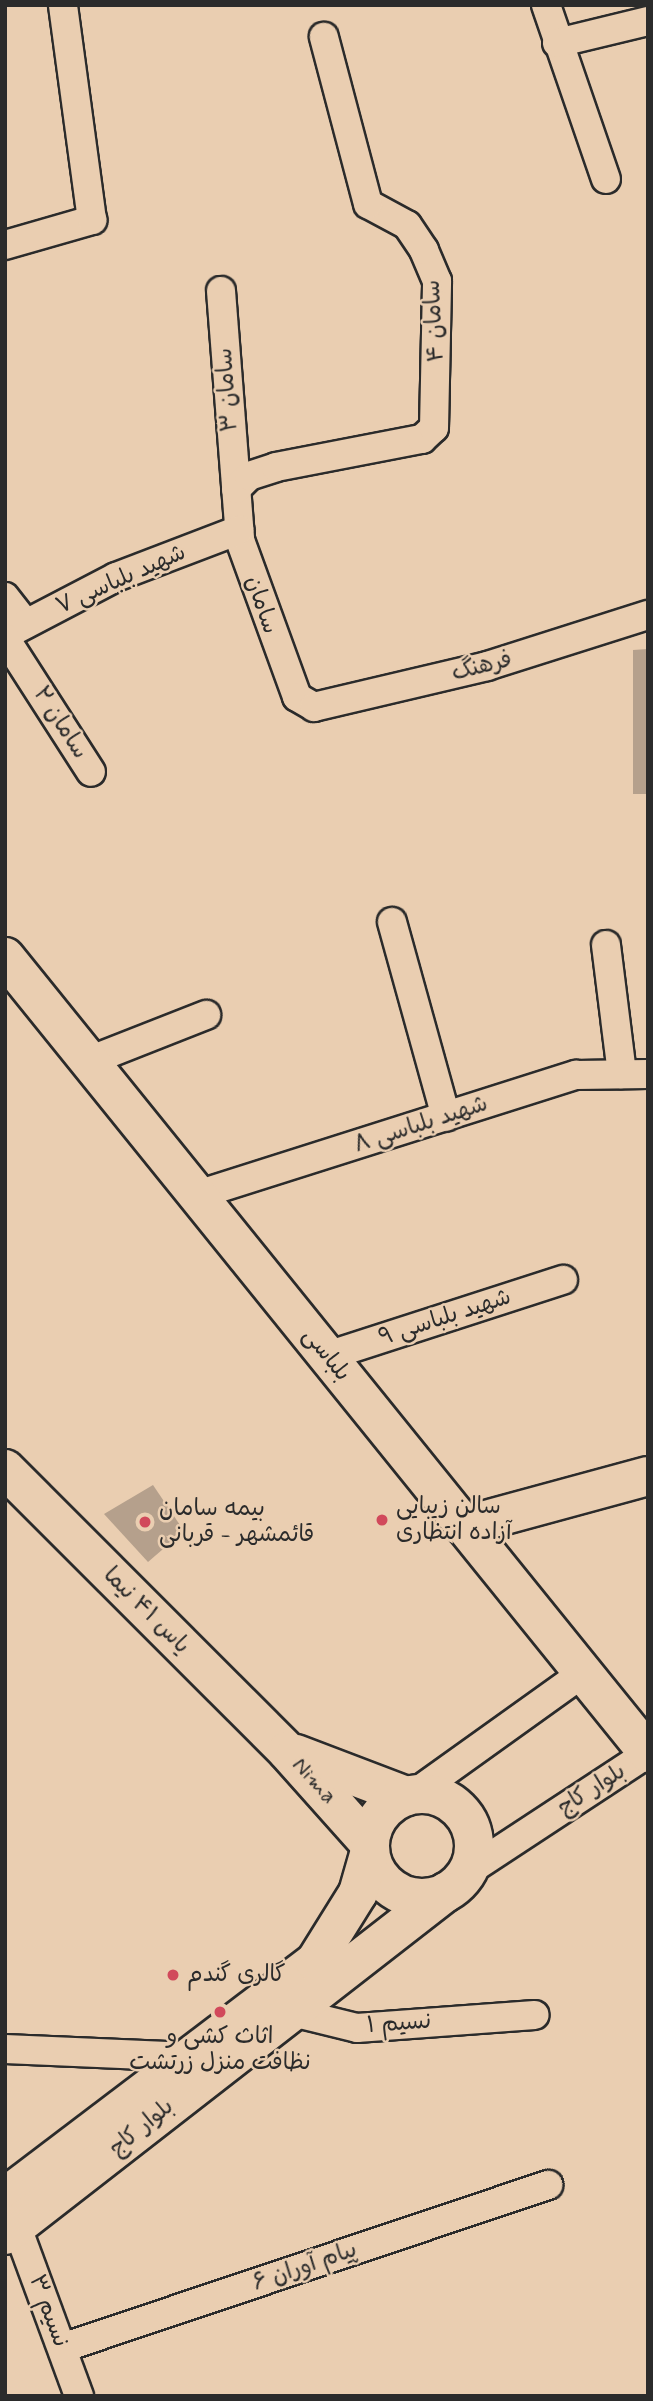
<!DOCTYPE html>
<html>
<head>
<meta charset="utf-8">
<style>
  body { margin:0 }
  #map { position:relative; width:653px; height:2401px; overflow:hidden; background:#eaceb1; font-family:Mynerve,"Playpen Sans Arabic",sans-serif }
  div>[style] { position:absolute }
  .building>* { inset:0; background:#b5a08c }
  .roads { filter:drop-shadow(2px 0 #2b2b2b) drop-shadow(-2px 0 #2b2b2b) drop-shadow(0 2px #2b2b2b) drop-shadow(0 -2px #2b2b2b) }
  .street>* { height:28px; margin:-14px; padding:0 14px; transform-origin:14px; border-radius:14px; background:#eaceb1 }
  .secondary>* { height:38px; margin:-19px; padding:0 19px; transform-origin:19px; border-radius:19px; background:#eaceb1 }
  .secondary>.ring { margin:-19px; padding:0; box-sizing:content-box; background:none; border:38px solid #eaceb1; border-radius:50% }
  .dots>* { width:19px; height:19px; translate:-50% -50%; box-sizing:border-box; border:4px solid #eaceb1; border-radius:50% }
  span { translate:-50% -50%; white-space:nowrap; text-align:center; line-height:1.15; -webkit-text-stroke:5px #eaceb1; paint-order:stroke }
  .street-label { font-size:23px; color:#2b2b2b }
  .poi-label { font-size:23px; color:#2b2b2b }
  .left { translate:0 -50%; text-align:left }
  .frame { position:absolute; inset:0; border:7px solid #2b2b2b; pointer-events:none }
</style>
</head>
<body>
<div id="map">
  <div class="building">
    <div style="clip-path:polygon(648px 649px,648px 794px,633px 794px,633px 650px)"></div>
    <div style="clip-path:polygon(153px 1485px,184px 1531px,148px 1562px,104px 1514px)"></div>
  </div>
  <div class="roads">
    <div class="street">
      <div style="left:546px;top:5px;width:184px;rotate:71deg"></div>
      <div style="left:557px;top:43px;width:94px;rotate:-13.6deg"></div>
      <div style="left:5px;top:245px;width:91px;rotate:-16deg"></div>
      <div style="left:92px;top:220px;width:217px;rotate:-97.7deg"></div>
      <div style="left:221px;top:291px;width:250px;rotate:85.6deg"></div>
      <div style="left:240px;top:540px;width:167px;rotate:70deg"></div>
      <div style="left:297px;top:697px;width:20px;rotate:30deg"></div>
      <div style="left:314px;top:707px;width:178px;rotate:-13.3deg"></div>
      <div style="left:487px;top:666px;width:169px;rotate:-17.6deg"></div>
      <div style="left:236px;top:489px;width:18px;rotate:-45deg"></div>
      <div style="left:249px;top:476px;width:28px;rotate:-18deg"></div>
      <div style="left:276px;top:467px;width:149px;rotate:-10.9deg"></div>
      <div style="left:422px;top:439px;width:16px;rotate:-43deg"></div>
      <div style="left:434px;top:428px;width:147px;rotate:-88.8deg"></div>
      <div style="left:437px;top:281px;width:34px;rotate:-113deg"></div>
      <div style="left:424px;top:250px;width:30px;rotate:-124deg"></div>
      <div style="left:407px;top:225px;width:44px;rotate:-151.7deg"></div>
      <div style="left:368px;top:204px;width:173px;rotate:-104.8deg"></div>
      <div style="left:5px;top:597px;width:34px;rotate:52deg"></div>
      <div style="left:5px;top:635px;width:125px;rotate:-27.6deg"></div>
      <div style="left:116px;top:577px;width:132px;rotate:-20.9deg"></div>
      <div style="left:5px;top:638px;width:159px;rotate:57.3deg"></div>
      <div style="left:392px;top:922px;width:202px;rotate:74.5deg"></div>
      <div style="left:606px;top:945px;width:130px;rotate:82.9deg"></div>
      <div style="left:89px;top:1061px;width:126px;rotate:-21.5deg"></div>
      <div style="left:197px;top:1195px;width:398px;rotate:-17.6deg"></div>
      <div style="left:576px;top:1075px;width:72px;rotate:-0.8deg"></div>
      <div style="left:327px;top:1356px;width:248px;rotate:-17.9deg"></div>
      <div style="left:414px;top:1794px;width:208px;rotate:-35.6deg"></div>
      <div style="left:467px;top:1872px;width:217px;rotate:-33.3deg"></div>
      <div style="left:281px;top:2004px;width:14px;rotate:36deg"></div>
      <div style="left:292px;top:2012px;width:67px;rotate:13.8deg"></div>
      <div style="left:357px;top:2028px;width:178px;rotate:-4.2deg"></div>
      <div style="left:5px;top:2049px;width:180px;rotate:2.5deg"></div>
      <div style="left:185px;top:2057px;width:11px;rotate:41deg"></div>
      <div style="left:11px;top:2211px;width:197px;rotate:69.8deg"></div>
      <div style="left:62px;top:2348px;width:513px;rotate:-18.54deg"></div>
    </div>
    <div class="secondary">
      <div style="left:5px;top:957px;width:1023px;rotate:51.07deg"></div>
      <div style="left:5px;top:1469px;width:399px;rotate:45deg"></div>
      <div style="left:287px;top:1751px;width:123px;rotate:48.3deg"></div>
      <div style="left:464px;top:1526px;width:191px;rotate:-15.2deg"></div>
      <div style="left:296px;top:1754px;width:118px;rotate:20.9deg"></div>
      <div class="ring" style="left:370px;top:1794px;width:66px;height:66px"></div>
      <div style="left:5px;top:2197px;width:389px;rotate:-37.2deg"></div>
      <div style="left:315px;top:1962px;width:81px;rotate:-58.1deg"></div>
      <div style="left:358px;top:1893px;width:44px;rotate:-74.1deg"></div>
      <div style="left:5px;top:2235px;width:559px;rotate:-37.87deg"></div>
    </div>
  </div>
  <div class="dots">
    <div style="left:382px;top:1520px;background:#d1495b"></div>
    <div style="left:145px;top:1522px;background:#d1495b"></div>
    <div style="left:173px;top:1975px;background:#d1495b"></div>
    <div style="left:220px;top:2012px;background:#d1495b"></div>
  </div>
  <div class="street-label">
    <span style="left:435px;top:321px;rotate:-93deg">سامان ۴</span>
    <span style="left:228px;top:390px;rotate:-94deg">سامان ۳</span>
    <span style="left:121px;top:580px;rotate:-24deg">شهید بلباسی ۷</span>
    <span style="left:261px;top:605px;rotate:71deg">سامان</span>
    <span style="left:482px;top:667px;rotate:-14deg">فرهنگ</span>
    <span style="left:60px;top:723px;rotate:57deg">سامان ۲</span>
    <span style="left:421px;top:1125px;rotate:-18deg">شهید بلباسی ۸</span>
    <span style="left:445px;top:1318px;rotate:-18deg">شهید بلباسی ۹</span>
    <span style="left:326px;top:1355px;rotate:51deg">بلباسی</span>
    <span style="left:146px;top:1611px;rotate:45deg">یاس ۴۱ نیما</span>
    <span style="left:314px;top:1781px;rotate:48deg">Nima</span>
    <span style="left:592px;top:1790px;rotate:-33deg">بلوار کاج</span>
    <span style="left:399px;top:2024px;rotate:-4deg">نسیم ۱</span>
    <span style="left:142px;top:2128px;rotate:-40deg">بلوار کاج</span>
    <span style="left:305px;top:2267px;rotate:-19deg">پیام آوران ۶</span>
    <span style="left:48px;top:2311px;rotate:70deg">نسیم ۳</span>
  </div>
  <div class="poi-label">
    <span class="left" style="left:396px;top:1520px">سالن زیبایی<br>آزاده انتظاری</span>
    <span class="left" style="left:159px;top:1522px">بیمه سامان<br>قائمشهر - قربانی</span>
    <span class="left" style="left:187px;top:1975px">گالری گندم</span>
    <span style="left:220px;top:2050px">اثاث کشی و<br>نظافت منزل زرتشت</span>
  </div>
  <div class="frame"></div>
</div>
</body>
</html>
